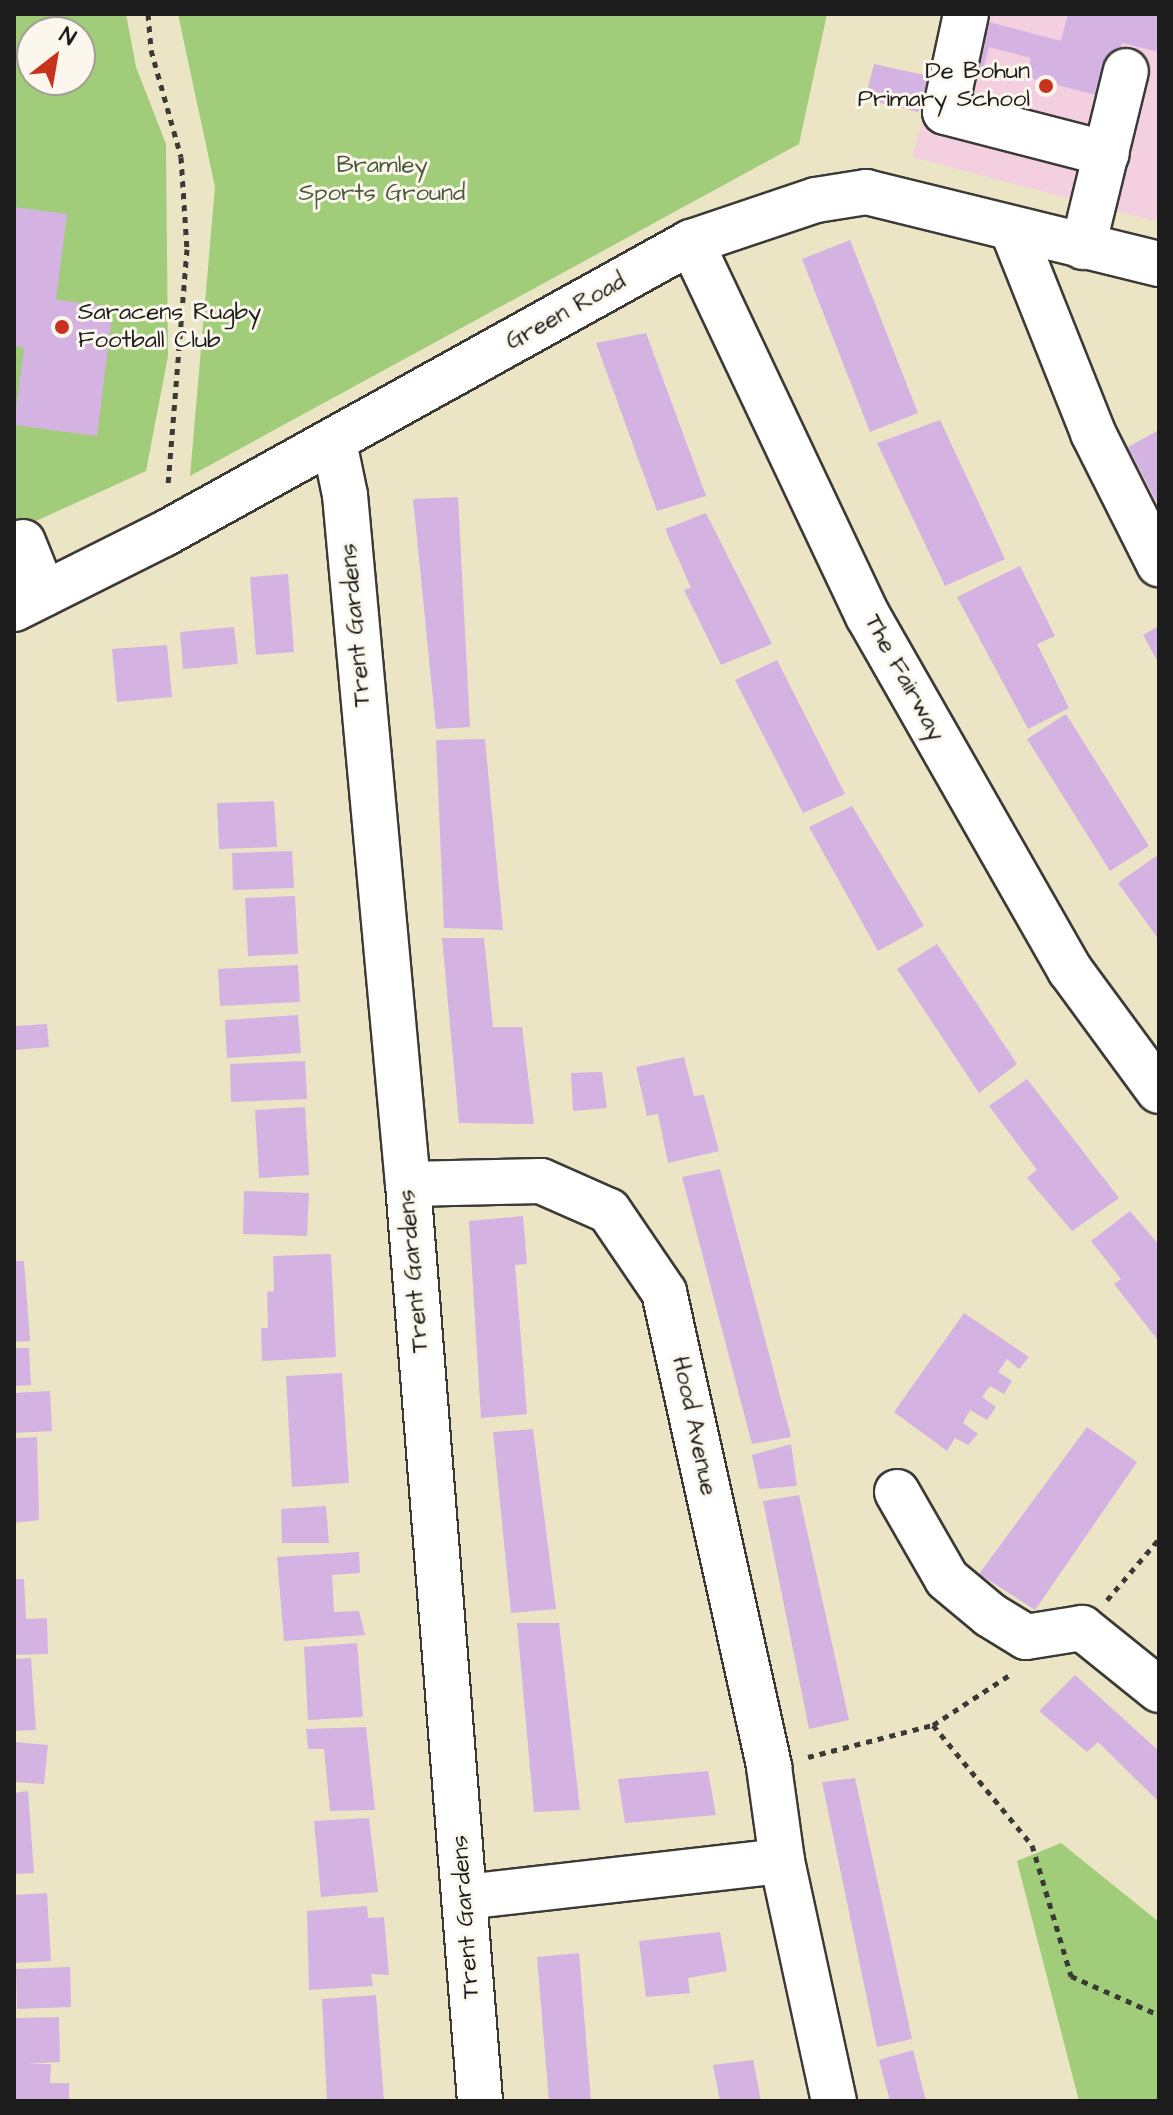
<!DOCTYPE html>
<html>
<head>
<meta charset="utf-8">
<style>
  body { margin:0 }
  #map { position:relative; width:1173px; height:2115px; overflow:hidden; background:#ebe5c6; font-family:"Architects Daughter",sans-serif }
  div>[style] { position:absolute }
  .built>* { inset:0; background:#f3cfdf }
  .green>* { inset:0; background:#a1cc79 }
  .building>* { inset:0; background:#d4b3e3 }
  .path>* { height:5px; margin-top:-2.5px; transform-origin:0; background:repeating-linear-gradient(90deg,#3b3a36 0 6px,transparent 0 12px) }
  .roads { filter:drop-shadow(2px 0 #3b3a36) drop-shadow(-2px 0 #3b3a36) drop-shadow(0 2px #3b3a36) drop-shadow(0 -2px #3b3a36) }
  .minor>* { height:44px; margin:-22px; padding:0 22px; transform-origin:22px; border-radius:22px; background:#fff }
  .dots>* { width:22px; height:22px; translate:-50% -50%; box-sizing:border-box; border:4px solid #fbf7ec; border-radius:50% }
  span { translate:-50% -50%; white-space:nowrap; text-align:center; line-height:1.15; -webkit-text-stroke:6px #fbf7ec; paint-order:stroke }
  .poi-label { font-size:24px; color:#1c1c1c }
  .right { translate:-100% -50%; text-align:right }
  .left { translate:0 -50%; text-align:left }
  .park-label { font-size:24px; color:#4b5a3d }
  .street-label { font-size:24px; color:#1c1c1c }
  .frame { position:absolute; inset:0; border:16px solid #1c1c1c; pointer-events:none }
  .north { position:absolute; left:16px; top:16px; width:80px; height:80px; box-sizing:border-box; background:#fbf7ec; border:2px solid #a29f99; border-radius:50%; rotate:31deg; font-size:22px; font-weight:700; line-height:32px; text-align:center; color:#1c1c1c }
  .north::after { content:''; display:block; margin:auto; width:28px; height:36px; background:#c8321e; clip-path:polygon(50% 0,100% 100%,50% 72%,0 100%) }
</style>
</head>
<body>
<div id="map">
  <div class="built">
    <div style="clip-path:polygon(953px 14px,1159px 14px,1159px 222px,912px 157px)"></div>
  </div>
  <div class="green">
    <div style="clip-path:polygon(evenodd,14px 14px,126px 14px,136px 67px,166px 144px,168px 356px,146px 471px,14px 531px,14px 14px,32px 32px,80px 32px,80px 80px,32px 80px,32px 32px)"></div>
    <div style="clip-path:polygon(178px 14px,827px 14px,799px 144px,190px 476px,215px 187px)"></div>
    <div style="clip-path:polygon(1061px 1843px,1159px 1922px,1159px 2101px,1079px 2101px,1017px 1861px)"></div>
  </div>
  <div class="building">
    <div style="clip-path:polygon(1068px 14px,1159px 14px,1159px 52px,1122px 43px,1108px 98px,1026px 77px,1031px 58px,989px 47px,984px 67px,959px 61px,970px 17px,1061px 41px)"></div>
    <div style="clip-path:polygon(874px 64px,929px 76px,918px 112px,865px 99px)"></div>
    <div style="clip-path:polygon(14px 207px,67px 214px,56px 300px,113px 307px,97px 436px,14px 425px,24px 348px,14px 346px)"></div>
    <div style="clip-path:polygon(850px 240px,918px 413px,870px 432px,802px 259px)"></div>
    <div style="clip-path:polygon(646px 333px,706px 496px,657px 511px,596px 343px)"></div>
    <div style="clip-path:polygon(940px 420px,1005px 559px,945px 586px,877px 443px)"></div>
    <div style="clip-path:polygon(1159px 430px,1159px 507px,1128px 447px)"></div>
    <div style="clip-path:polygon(458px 497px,470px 727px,436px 729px,413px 499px)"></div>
    <div style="clip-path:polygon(706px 513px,772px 644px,721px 665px,684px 590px,691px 588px,665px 529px)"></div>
    <div style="clip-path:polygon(1020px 566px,1055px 636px,1037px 644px,1069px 708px,1028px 729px,957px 597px)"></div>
    <div style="clip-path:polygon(288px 574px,294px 652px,256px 655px,250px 577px)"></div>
    <div style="clip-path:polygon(1159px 626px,1159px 664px,1143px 635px)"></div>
    <div style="clip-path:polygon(234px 627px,238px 664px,183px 669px,180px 632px)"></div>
    <div style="clip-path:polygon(167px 645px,172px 697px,117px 702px,112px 649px)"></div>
    <div style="clip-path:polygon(777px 660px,845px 794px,803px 813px,735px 680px)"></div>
    <div style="clip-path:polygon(1066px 714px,1149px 846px,1110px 871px,1027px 739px)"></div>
    <div style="clip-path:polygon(485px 739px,503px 930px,444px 928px,436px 740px)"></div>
    <div style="clip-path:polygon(274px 801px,277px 847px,219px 849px,217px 803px)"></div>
    <div style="clip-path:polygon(852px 806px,924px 926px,878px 951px,809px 827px)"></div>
    <div style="clip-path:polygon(292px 851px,294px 888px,233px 890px,232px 853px)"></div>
    <div style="clip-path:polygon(1159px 854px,1159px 940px,1118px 883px)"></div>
    <div style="clip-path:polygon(295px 896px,298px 954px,248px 956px,245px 898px)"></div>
    <div style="clip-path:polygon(442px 938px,484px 938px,493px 1027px,522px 1027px,534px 1124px,459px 1123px)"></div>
    <div style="clip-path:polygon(937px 944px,1017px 1064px,979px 1093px,897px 969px)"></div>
    <div style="clip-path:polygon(298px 965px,300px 1002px,220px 1006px,218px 969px)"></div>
    <div style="clip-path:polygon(298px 1015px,301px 1053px,227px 1058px,225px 1020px)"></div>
    <div style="clip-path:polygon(47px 1024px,49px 1047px,14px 1050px,14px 1026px)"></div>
    <div style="clip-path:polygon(684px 1057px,694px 1096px,704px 1095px,719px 1151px,668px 1163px,658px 1114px,647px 1116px,636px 1067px)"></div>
    <div style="clip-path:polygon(305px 1061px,307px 1099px,231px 1102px,230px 1064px)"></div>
    <div style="clip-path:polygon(602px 1072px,607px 1108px,573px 1111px,571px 1073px)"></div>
    <div style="clip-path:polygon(1027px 1079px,1119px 1198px,1072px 1231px,1027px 1178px,1037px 1170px,989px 1106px)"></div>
    <div style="clip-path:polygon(305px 1107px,309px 1175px,259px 1178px,255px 1110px)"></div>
    <div style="clip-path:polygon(720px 1169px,791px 1437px,752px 1444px,682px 1177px)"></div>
    <div style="clip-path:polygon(244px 1191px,309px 1193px,307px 1236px,243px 1234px)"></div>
    <div style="clip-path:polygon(1130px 1211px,1159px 1245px,1157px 1339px,1114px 1284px,1121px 1279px,1091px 1241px)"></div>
    <div style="clip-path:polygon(523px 1216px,527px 1264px,515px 1265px,527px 1414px,481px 1418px,469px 1221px)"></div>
    <div style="clip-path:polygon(331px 1254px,336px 1357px,262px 1361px,261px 1328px,268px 1328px,267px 1292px,274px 1291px,273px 1256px)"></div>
    <div style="clip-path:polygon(14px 1261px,24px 1261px,30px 1341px,14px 1342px)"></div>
    <div style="clip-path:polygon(964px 1313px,1029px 1357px,1019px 1369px,1007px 1359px,998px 1372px,1012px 1381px,1004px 1394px,990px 1386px,982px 1397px,996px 1407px,987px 1420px,970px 1410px,963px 1423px,978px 1434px,968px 1445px,955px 1438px,947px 1451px,894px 1412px)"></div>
    <div style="clip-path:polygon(14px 1348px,29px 1348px,31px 1385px,14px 1386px)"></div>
    <div style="clip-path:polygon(342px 1373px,349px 1483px,292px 1487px,286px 1376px)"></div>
    <div style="clip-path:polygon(50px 1391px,52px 1431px,14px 1433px,14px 1393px)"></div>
    <div style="clip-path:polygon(1087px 1427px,1137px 1462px,1035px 1610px,979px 1574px)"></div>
    <div style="clip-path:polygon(533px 1429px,556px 1609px,511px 1613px,493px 1432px)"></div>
    <div style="clip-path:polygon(37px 1437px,39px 1520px,14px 1523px,14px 1438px)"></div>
    <div style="clip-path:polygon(791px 1444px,797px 1486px,759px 1489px,752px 1455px)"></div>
    <div style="clip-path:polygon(799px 1495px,849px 1720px,809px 1729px,763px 1501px)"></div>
    <div style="clip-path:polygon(326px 1506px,329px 1543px,282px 1543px,281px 1509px)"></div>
    <div style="clip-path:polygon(359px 1552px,360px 1573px,332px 1575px,334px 1612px,359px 1611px,365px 1635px,284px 1641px,277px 1557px)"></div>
    <div style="clip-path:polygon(14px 1579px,24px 1579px,26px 1619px,47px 1618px,48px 1654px,14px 1655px)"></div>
    <div style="clip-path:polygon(517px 1623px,559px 1623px,580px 1810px,534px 1812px)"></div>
    <div style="clip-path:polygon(357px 1643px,363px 1717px,308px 1720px,304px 1647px)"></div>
    <div style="clip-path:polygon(31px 1658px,36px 1730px,14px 1731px,14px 1659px)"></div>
    <div style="clip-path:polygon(1075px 1675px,1159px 1751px,1159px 1802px,1098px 1742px,1087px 1752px,1039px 1711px)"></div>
    <div style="clip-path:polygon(366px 1727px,375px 1810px,330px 1811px,324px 1749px,308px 1749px,306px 1729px)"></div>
    <div style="clip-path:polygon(14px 1742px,48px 1745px,44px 1784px,14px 1782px)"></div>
    <div style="clip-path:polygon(708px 1771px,716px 1815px,625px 1823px,618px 1779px)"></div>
    <div style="clip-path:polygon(855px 1778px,912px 2039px,877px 2047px,822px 1782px)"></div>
    <div style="clip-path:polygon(28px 1791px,34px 1873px,14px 1874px,14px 1793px)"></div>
    <div style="clip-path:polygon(369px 1818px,378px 1892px,321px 1897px,314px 1821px)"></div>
    <div style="clip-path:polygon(47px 1893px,51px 1961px,14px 1963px,14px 1895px)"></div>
    <div style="clip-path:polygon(367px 1906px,368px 1918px,384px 1917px,389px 1975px,371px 1974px,373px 1986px,309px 1990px,307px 1911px)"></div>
    <div style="clip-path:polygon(720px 1932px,727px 1971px,688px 1978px,690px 1993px,646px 1997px,639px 1941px)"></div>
    <div style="clip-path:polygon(579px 1953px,591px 2101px,549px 2101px,537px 1957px)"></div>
    <div style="clip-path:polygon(70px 1967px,71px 2007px,17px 2009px,16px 1969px)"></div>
    <div style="clip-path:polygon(376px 1995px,384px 2101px,327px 2101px,322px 1999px)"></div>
    <div style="clip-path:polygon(59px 2017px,60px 2062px,25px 2064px,51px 2064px,50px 2083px,69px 2083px,69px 2101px,14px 2101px,14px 2018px)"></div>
    <div style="clip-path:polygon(913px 2050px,926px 2101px,890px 2101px,879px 2060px)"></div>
    <div style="clip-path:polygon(753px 2060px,761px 2101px,720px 2101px,713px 2065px)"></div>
  </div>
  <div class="path">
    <div style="left:148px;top:14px;width:36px;rotate:85deg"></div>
    <div style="left:151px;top:50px;width:111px;rotate:74.3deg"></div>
    <div style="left:181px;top:157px;width:92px;rotate:86.3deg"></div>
    <div style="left:187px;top:249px;width:236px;rotate:94.6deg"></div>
    <div style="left:1107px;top:1600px;width:80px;rotate:-49.6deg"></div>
    <div style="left:933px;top:1725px;width:156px;rotate:50.5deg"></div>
    <div style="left:1032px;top:1845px;width:137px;rotate:73.4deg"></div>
    <div style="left:1071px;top:1976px;width:96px;rotate:23.9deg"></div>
    <div style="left:808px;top:1757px;width:129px;rotate:-14.4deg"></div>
    <div style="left:933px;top:1725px;width:93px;rotate:-33.2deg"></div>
  </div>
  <div class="roads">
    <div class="minor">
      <div style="left:966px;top:14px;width:100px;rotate:102.1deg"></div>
      <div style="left:945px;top:112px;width:167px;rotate:14.5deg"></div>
      <div style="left:1012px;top:229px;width:219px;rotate:68.3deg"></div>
      <div style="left:1093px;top:433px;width:147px;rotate:63.3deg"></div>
      <div style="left:691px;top:242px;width:414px;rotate:64.7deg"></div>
      <div style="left:868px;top:616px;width:408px;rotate:60.3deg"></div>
      <div style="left:1070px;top:970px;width:150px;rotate:53.7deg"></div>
      <div style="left:1083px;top:247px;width:181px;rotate:-76.3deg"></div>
      <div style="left:334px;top:442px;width:54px;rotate:78.3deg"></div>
      <div style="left:345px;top:495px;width:692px;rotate:84.78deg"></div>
      <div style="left:408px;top:1184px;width:920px;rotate:85.51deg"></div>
      <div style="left:23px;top:542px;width:56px;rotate:68deg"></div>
      <div style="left:14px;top:609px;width:168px;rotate:-26.6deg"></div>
      <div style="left:164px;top:534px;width:602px;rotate:-28.99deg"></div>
      <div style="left:691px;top:242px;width:132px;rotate:-18.6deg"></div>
      <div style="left:816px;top:200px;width:51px;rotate:-9.1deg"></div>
      <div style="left:866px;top:192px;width:302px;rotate:13.8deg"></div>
      <div style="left:408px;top:1184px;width:133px;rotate:-1.3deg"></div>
      <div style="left:541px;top:1181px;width:74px;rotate:23.8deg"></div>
      <div style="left:609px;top:1211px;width:98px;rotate:55.8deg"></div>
      <div style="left:664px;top:1292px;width:486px;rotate:77.5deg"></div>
      <div style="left:769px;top:1767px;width:95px;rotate:82.1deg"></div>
      <div style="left:782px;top:1861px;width:246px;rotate:77.8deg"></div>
      <div style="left:897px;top:1492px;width:100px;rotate:60.1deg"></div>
      <div style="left:947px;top:1579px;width:56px;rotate:39.9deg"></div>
      <div style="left:990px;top:1615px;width:42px;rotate:31.4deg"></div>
      <div style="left:1026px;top:1637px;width:57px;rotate:-9.1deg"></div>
      <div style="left:1082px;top:1628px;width:99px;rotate:38.8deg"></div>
      <div style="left:465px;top:1897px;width:319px;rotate:-6.5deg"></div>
    </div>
  </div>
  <div class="dots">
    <div style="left:1046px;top:86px;background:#c8321e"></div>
    <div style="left:62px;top:327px;background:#c8321e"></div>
  </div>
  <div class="poi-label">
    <span class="right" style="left:1030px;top:86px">De Bohun<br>Primary School</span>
    <span class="left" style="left:78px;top:327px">Saracens Rugby<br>Football Club</span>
  </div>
  <div class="park-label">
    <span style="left:382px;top:180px">Bramley<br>Sports Ground</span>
  </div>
  <div class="street-label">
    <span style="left:566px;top:312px;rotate:-29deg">Green Road</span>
    <span style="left:356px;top:625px;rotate:-95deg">Trent Gardens</span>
    <span style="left:904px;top:678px;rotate:61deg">The Fairway</span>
    <span style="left:414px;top:1271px;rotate:-95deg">Trent Gardens</span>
    <span style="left:694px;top:1426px;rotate:78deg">Hood Avenue</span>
    <span style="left:466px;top:1917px;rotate:-94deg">Trent Gardens</span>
  </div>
  <div class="frame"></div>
  <div class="north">N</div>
</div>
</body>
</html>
